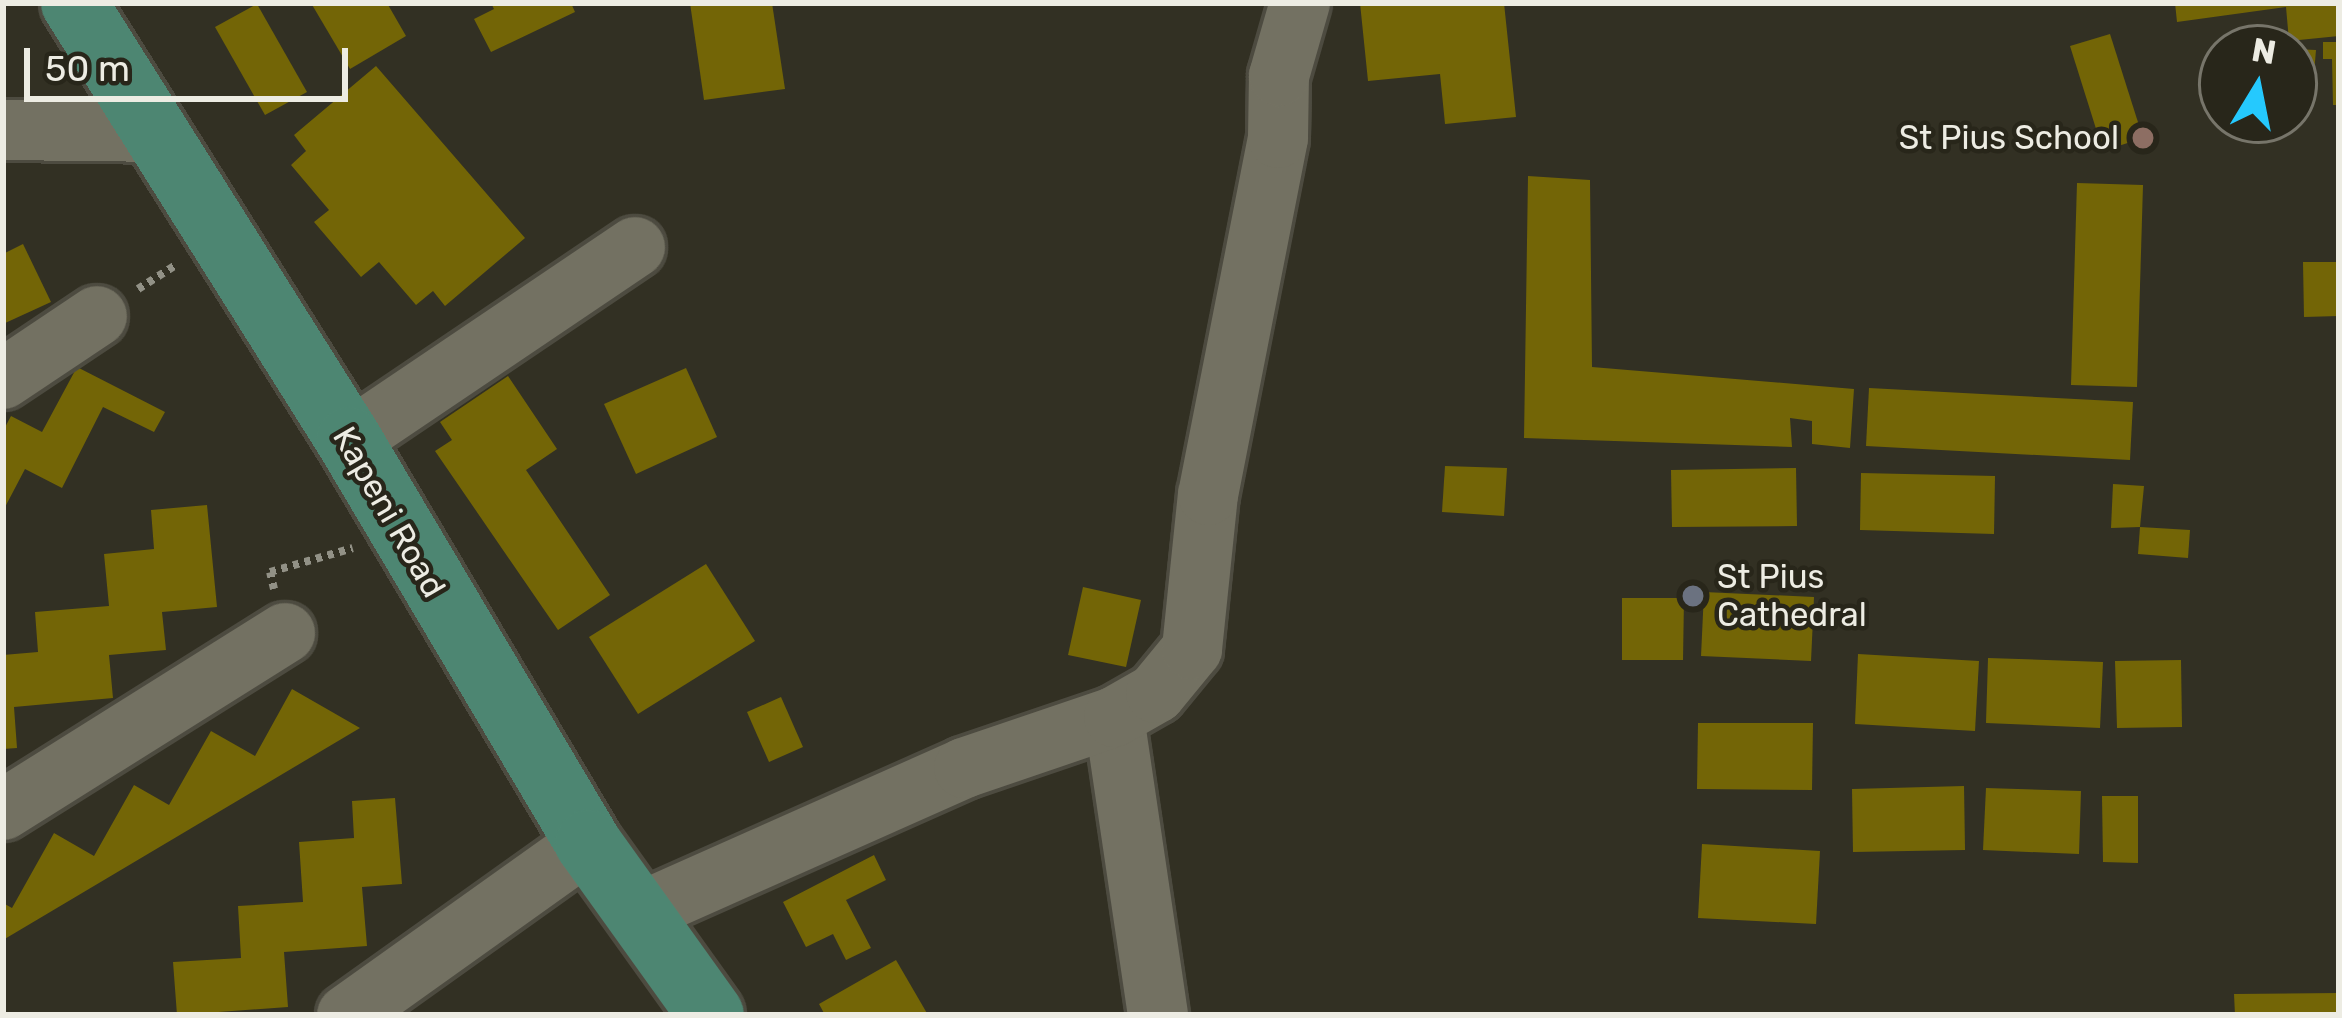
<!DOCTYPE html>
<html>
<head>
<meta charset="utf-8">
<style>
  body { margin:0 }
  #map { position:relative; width:2342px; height:1018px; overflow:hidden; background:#323023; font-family:Rubik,sans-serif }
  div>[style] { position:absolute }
  .building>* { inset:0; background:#736506 }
  .path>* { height:8px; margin-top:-4px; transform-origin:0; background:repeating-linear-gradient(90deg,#929186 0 6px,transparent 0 12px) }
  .roads { filter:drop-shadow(3px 0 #4d4b40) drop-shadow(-3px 0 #4d4b40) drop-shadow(0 3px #4d4b40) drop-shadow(0 -3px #4d4b40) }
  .minor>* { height:60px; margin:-30px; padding:0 30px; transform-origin:30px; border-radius:30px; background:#737162 }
  .major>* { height:66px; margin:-33px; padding:0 33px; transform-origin:33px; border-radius:33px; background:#4d8672 }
  .dots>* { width:33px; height:33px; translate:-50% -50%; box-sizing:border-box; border:6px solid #28261a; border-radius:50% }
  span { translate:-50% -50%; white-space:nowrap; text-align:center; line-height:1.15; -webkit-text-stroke:9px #28261a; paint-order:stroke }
  .poi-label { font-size:33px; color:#edece3 }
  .right { translate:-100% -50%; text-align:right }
  .left { translate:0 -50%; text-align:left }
  .street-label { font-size:33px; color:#edece3 }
  .frame { position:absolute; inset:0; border:6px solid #edece3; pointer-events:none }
  .north { position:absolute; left:2198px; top:24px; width:120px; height:120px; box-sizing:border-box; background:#28261a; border:3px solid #77756a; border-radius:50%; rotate:10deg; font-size:33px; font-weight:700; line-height:48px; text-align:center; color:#edece3 }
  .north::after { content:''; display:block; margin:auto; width:42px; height:54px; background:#25c9fe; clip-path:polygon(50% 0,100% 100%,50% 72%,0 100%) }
  .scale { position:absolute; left:24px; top:48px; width:324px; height:54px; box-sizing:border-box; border:6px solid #edece3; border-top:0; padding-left:15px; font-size:36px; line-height:42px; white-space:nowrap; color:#edece3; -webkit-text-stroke:9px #28261a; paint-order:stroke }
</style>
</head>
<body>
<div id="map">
  <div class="building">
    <div style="clip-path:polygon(311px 3px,387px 3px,406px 36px,350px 69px)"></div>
    <div style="clip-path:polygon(491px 3px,571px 3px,575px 12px,491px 52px,474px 19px,494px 9px)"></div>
    <div style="clip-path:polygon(690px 3px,772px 3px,785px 89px,704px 100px)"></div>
    <div style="clip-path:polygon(1360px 3px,1504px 3px,1516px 117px,1445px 124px,1440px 74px,1368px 81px)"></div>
    <div style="clip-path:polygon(2175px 3px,2339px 3px,2339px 36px,2289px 41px,2286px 7px,2177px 22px)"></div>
    <div style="clip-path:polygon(257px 4px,307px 92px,265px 115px,215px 27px)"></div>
    <div style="clip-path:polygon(2110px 34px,2143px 138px,2103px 151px,2070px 46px)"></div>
    <div style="clip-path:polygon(2323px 42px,2339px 42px,2339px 105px,2333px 105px,2332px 59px,2323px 59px)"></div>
    <div style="clip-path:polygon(2294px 49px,2316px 50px,2311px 108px,2294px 107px)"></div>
    <div style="clip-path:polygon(376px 66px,525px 238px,445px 306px,433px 291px,416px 305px,379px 262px,361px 277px,314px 222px,329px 210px,291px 165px,306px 151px,294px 135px)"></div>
    <div style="clip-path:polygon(1528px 176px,1590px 180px,1592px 367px,1854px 389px,1850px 448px,1812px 444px,1812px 421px,1790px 418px,1792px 447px,1524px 438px)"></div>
    <div style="clip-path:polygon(2077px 183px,2143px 185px,2137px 387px,2071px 385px)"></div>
    <div style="clip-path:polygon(23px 244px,51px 302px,3px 324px,3px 254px)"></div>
    <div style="clip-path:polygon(2303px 262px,2339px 262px,2339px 316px,2304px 317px)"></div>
    <div style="clip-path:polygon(77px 367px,165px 412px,154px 432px,103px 407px,62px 488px,25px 469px,3px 511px,3px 431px,11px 416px,42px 432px)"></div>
    <div style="clip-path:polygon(686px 368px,717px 437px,636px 474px,604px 404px)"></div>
    <div style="clip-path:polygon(508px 376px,557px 449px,526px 470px,610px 595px,558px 630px,435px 451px,452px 440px,440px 422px)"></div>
    <div style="clip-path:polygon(1869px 388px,2133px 402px,2130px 460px,1866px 446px)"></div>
    <div style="clip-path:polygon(1445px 466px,1507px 468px,1504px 516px,1442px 512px)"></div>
    <div style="clip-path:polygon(1796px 468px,1797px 526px,1672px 527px,1671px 470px)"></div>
    <div style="clip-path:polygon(1861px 473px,1995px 476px,1994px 534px,1860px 530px)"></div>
    <div style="clip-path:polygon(2113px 484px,2144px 486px,2140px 527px,2111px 528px)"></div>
    <div style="clip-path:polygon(207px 505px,217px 607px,162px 612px,166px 650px,109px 655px,113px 698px,14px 707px,17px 748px,3px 749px,3px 655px,38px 652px,35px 612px,109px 606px,104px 554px,154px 549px,151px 510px)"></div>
    <div style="clip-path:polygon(2140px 527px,2190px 530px,2188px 558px,2138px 554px)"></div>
    <div style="clip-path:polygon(706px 564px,755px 641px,638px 714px,589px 637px)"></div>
    <div style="clip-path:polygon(1083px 587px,1141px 600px,1126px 667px,1068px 655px)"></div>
    <div style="clip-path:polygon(1704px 592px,1814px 597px,1811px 661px,1701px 656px)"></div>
    <div style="clip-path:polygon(1622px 598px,1684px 598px,1683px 660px,1622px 660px)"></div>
    <div style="clip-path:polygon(1858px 654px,1979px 661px,1975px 731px,1855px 724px)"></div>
    <div style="clip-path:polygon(1988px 658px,2103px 662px,2100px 728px,1986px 723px)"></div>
    <div style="clip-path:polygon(2181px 660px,2182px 727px,2117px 728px,2115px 661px)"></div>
    <div style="clip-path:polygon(292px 689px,360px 728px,3px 940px,3px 903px,12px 908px,54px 833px,94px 856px,134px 785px,169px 805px,211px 731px,255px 756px)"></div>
    <div style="clip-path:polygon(781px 697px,803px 747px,769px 762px,747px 712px)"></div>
    <div style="clip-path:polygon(1698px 723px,1813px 723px,1812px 790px,1697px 789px)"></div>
    <div style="clip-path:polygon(1964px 786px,1965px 850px,1853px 852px,1852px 789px)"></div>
    <div style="clip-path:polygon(1986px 788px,2081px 791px,2079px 854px,1983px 850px)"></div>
    <div style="clip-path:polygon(2102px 796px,2138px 796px,2138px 863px,2103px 862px)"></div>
    <div style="clip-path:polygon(395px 798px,402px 884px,362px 887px,367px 946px,284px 952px,288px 1007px,177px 1015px,173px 962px,241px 958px,238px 906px,303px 902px,299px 842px,354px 838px,352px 801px)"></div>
    <div style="clip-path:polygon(1702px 844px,1820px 851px,1816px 924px,1698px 918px)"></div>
    <div style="clip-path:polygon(874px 855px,886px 880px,846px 900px,871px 948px,846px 960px,833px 934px,806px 947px,783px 902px)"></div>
    <div style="clip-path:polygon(896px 960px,928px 1015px,825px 1015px,819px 1004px)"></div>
    <div style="clip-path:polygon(2339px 993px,2339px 1015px,2235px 1015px,2234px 994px)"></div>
  </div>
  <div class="path">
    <div style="left:138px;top:289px;width:45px;rotate:-32.3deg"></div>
    <div style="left:274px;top:589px;width:17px;rotate:-103deg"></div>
    <div style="left:270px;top:572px;width:86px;rotate:-16.1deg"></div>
  </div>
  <div class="roads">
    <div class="minor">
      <div style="left:3px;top:130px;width:155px;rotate:0.7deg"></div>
      <div style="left:3px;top:379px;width:113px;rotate:-33.8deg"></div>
      <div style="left:349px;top:440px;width:345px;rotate:-34deg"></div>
      <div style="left:1114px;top:717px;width:301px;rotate:81.6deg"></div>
      <div style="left:3px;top:810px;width:333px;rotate:-32.1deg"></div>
      <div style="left:643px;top:911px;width:351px;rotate:-24deg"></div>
      <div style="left:964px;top:768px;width:158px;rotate:-18.8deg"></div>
      <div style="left:1114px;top:717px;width:48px;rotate:-29.7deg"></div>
      <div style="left:1156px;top:693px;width:57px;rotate:-50.7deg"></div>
      <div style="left:1192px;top:649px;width:155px;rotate:-84.1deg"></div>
      <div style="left:1208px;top:495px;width:364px;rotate:-78.9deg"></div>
      <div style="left:1278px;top:138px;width:62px;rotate:-89.1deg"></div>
      <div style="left:1279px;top:76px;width:76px;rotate:-74deg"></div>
      <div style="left:347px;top:1015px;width:296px;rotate:-35.5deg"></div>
    </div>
    <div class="major">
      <div style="left:74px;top:3px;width:516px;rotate:57.82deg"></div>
      <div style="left:349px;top:440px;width:469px;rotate:59.3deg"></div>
      <div style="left:588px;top:843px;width:211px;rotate:54.4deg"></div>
    </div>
  </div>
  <div class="dots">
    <div style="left:2143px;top:138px;background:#8d6e63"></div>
    <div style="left:1693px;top:596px;background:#6b7280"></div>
  </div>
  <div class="poi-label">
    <span class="right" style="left:2119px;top:138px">St Pius School</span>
    <span class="left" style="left:1717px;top:596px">St Pius<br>Cathedral</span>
  </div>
  <div class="street-label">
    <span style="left:389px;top:512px;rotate:60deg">Kapeni Road</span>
  </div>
  <div class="frame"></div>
  <div class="north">N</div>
  <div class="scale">50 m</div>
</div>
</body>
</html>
